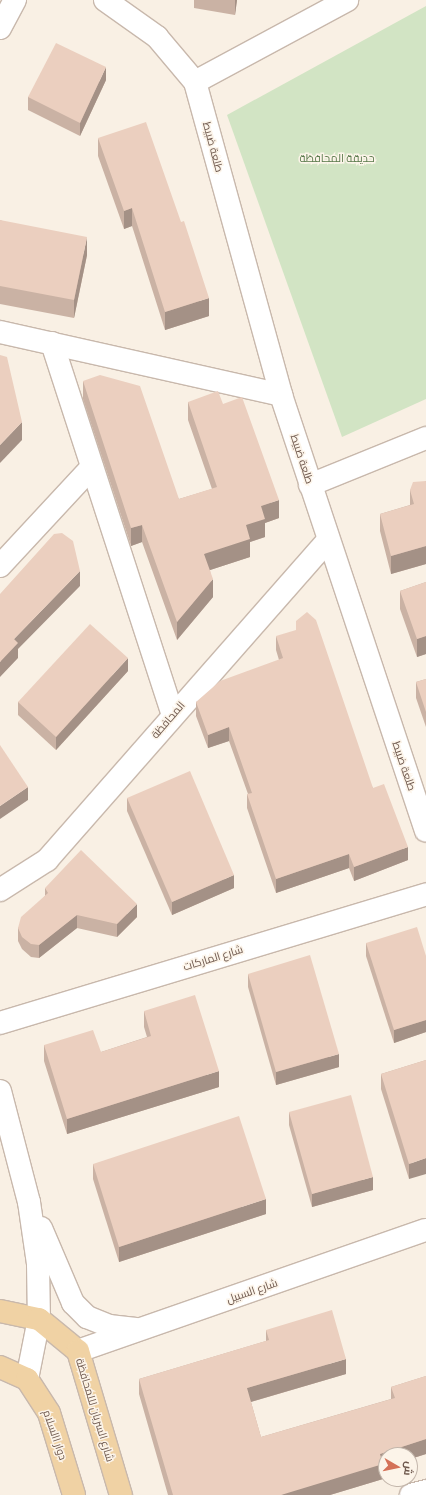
<!DOCTYPE html>
<html>
<head>
<meta charset="utf-8">
<style>
  body { margin:0 }
  #map { position:relative; width:426px; height:1495px; overflow:hidden; background:#f9f0e4; font-family:"PT Sans Narrow",Cairo,sans-serif }
  div>[style] { position:absolute }
  .green>* { inset:0; background:#d2e4c4 }
  .roads { filter:drop-shadow(1px 0 #c8b8ac) drop-shadow(-1px 0 #c8b8ac) drop-shadow(0 1px #c8b8ac) drop-shadow(0 -1px #c8b8ac) }
  .street>* { height:22px; margin:-11px; padding:0 11px; transform-origin:11px; border-radius:11px; background:#fff }
  .secondary>* { height:22px; margin:-11px; padding:0 11px; transform-origin:11px; border-radius:11px; background:#fff }
  .primary>* { height:22px; margin:-11px; padding:0 11px; transform-origin:11px; border-radius:11px; background:#f0d2a4 }
  .wall>* { inset:0; background:#cab2a4 }
  .shaded-wall>* { inset:0; background:#a49186 }
  .building>* { inset:0; background:#ebcfbf }
  span { translate:-50% -50%; white-space:nowrap; text-align:center; line-height:1.15; -webkit-text-stroke:3px #fcf4e9; paint-order:stroke }
  .street-label { font-size:11px; color:#6e584d }
  .park-label { font-size:11px; color:#58784a }
  .north { position:absolute; left:378px; top:1447px; width:40px; height:40px; box-sizing:border-box; background:#fcf4e9; border:1px solid #c3b6ab; border-radius:50%; rotate:99deg; font-size:11px; font-weight:700; line-height:16px; text-align:center; color:#6e584d }
  .north::after { content:''; display:block; margin:auto; width:14px; height:18px; background:#d47158; clip-path:polygon(50% 0,100% 100%,50% 72%,0 100%) }
</style>
</head>
<body>
<div id="map">
  <div class="green">
    <div style="clip-path:polygon(426px 6px,426px 399px,342px 437px,227px 115px)"></div>
  </div>
  <div class="roads">
    <div class="street">
      <div style="left:105px;top:0;width:64px;rotate:35.4deg"></div>
      <div style="left:157px;top:37px;width:59px;rotate:49.8deg"></div>
      <div style="left:195px;top:82px;width:173px;rotate:-28.3deg"></div>
      <div style="left:0;top:332px;width:288px;rotate:12.6deg"></div>
      <div style="left:52px;top:343px;width:391px;rotate:72deg"></div>
      <div style="left:310px;top:485px;width:125px;rotate:-22.1deg"></div>
      <div style="left:0;top:566px;width:135px;rotate:-47.1deg"></div>
      <div style="left:0;top:890px;width:56px;rotate:-32.6deg"></div>
      <div style="left:47px;top:860px;width:426px;rotate:-48.7deg"></div>
      <div style="left:411px;top:1495px;width:16px;rotate:-15deg"></div>
    </div>
    <div class="secondary">
      <div style="left:0;top:28px;width:32px;rotate:-62deg"></div>
      <div style="left:195px;top:82px;width:325px;rotate:74.6deg"></div>
      <div style="left:281px;top:395px;width:459px;rotate:71.6deg"></div>
      <div style="left:0;top:1023px;width:445px;rotate:-16.8deg"></div>
      <div style="left:0;top:1091px;width:115px;rotate:75.4deg"></div>
      <div style="left:29px;top:1202px;width:63px;rotate:81.7deg"></div>
      <div style="left:38px;top:1264px;width:55px;rotate:89deg"></div>
      <div style="left:39px;top:1319px;width:61px;rotate:101.3deg"></div>
      <div style="left:41px;top:1228px;width:82px;rotate:66.9deg"></div>
      <div style="left:73px;top:1303px;width:20px;rotate:45deg"></div>
      <div style="left:87px;top:1317px;width:24px;rotate:22deg"></div>
      <div style="left:109px;top:1326px;width:27px;rotate:6deg"></div>
      <div style="left:78px;top:1351px;width:368px;rotate:-19.2deg"></div>
    </div>
    <div class="primary">
      <div style="left:0;top:1311px;width:40px;rotate:12deg"></div>
      <div style="left:39px;top:1319px;width:50px;rotate:39.4deg"></div>
      <div style="left:78px;top:1351px;width:150px;rotate:73.4deg"></div>
      <div style="left:0;top:1367px;width:30px;rotate:24deg"></div>
      <div style="left:27px;top:1379px;width:40px;rotate:57.1deg"></div>
      <div style="left:49px;top:1413px;width:86px;rotate:73deg"></div>
    </div>
  </div>
  <div class="wall">
    <div style="clip-path:polygon(194px 0,237px 0,235px 15px,194px 8px)"></div>
    <div style="clip-path:polygon(106px 80px,80px 136px,28px 110px,28px 97px)"></div>
    <div style="clip-path:polygon(98px 138px,209px 316px,165px 330px,132px 226px,124px 229px,98px 156px)"></div>
    <div style="clip-path:polygon(0 220px,87px 255px,74px 318px,0 304px)"></div>
    <div style="clip-path:polygon(83px 381px,179px 499px,212px 489px,188px 420px,188px 402px,223px 404px,279px 518px,265px 523px,265px 537px,250px 542px,250px 557px,210px 570px,213px 597px,177px 640px,142px 542px,131px 546px,83px 399px)"></div>
    <div style="clip-path:polygon(426px 481px,426px 564px,391px 574px,380px 531px,380px 514px,410px 505px,410px 490px)"></div>
    <div style="clip-path:polygon(426px 582px,426px 654px,417px 657px,400px 609px,400px 591px)"></div>
    <div style="clip-path:polygon(276px 636px,373px 788px,408px 860px,354px 881px,349px 868px,276px 893px,247px 808px,247px 794px,248px 794px,229px 741px,208px 748px,196px 716px,196px 702px,279px 660px,276px 650px)"></div>
    <div style="clip-path:polygon(128px 671px,56px 750px,18px 715px,18px 702px)"></div>
    <div style="clip-path:polygon(426px 679px,426px 727px,416px 698px,416px 682px)"></div>
    <div style="clip-path:polygon(127px 798px,234px 888px,172px 915px,127px 811px)"></div>
    <div style="clip-path:polygon(45px 888px,137px 917px,117px 937px,77px 928px,39px 958px,31px 957px,22px 949px,18px 941px,18px 928px,45px 896px)"></div>
    <div style="clip-path:polygon(366px 943px,426px 956px,426px 1032px,394px 1043px,366px 956px)"></div>
    <div style="clip-path:polygon(248px 974px,339px 1067px,276px 1085px,248px 987px)"></div>
    <div style="clip-path:polygon(144px 1011px,219px 1087px,67px 1134px,44px 1061px,44px 1045px,101px 1052px,147px 1037px,144px 1027px)"></div>
    <div style="clip-path:polygon(426px 1060px,409px 1179px,381px 1089px,381px 1074px)"></div>
    <div style="clip-path:polygon(289px 1112px,373px 1190px,312px 1207px,289px 1125px)"></div>
    <div style="clip-path:polygon(93px 1164px,266px 1214px,119px 1262px,93px 1179px)"></div>
    <div style="clip-path:polygon(266px 1330px,346px 1374px,251px 1402px,261px 1437px,391px 1399px,391px 1387px,426px 1376px,426px 1454px,383px 1468px,383px 1479px,330px 1495px,168px 1495px,139px 1394px,139px 1379px,266px 1341px)"></div>
  </div>
  <div class="shaded-wall">
    <div style="clip-path:polygon(235px 0,237px 0,235px 15px)"></div>
    <div style="clip-path:polygon(106px 67px,106px 80px,80px 136px,80px 123px)"></div>
    <div style="clip-path:polygon(132px 208px,132px 226px,124px 229px,124px 211px)"></div>
    <div style="clip-path:polygon(87px 237px,87px 255px,74px 318px,74px 300px)"></div>
    <div style="clip-path:polygon(209px 298px,209px 316px,165px 330px,165px 312px)"></div>
    <div style="clip-path:polygon(22px 422px,22px 440px,0 463px,0 445px)"></div>
    <div style="clip-path:polygon(279px 500px,279px 518px,265px 523px,265px 537px,250px 542px,250px 557px,204px 572px,204px 554px,246px 525px,261px 506px)"></div>
    <div style="clip-path:polygon(142px 525px,142px 542px,131px 546px,131px 528px)"></div>
    <div style="clip-path:polygon(426px 546px,426px 564px,391px 574px,391px 556px)"></div>
    <div style="clip-path:polygon(80px 571px,80px 586px,18px 649px,18px 658px,0 677px,0 662px,14px 639px)"></div>
    <div style="clip-path:polygon(213px 579px,213px 597px,177px 640px,177px 622px)"></div>
    <div style="clip-path:polygon(426px 636px,426px 654px,417px 657px,417px 639px)"></div>
    <div style="clip-path:polygon(128px 658px,128px 671px,56px 750px,56px 737px)"></div>
    <div style="clip-path:polygon(229px 727px,229px 741px,208px 748px,208px 735px)"></div>
    <div style="clip-path:polygon(28px 787px,28px 800px,0 819px,0 806px)"></div>
    <div style="clip-path:polygon(408px 847px,408px 860px,354px 881px,354px 867px)"></div>
    <div style="clip-path:polygon(349px 854px,349px 868px,276px 893px,276px 879px)"></div>
    <div style="clip-path:polygon(234px 875px,234px 888px,172px 915px,172px 902px)"></div>
    <div style="clip-path:polygon(137px 904px,137px 917px,117px 937px,117px 924px)"></div>
    <div style="clip-path:polygon(77px 915px,77px 928px,39px 958px,39px 945px)"></div>
    <div style="clip-path:polygon(426px 1020px,426px 1032px,394px 1043px,394px 1030px)"></div>
    <div style="clip-path:polygon(339px 1054px,339px 1067px,276px 1085px,276px 1072px)"></div>
    <div style="clip-path:polygon(219px 1071px,219px 1087px,67px 1134px,67px 1119px)"></div>
    <div style="clip-path:polygon(426px 1158px,426px 1174px,409px 1179px,409px 1164px)"></div>
    <div style="clip-path:polygon(373px 1177px,373px 1190px,312px 1207px,312px 1194px)"></div>
    <div style="clip-path:polygon(266px 1199px,266px 1214px,119px 1262px,119px 1247px)"></div>
    <div style="clip-path:polygon(346px 1359px,346px 1374px,247px 1403px,247px 1388px)"></div>
    <div style="clip-path:polygon(426px 1439px,426px 1454px,410px 1459px,410px 1455px,386px 1455px,386px 1467px,383px 1468px,383px 1479px,330px 1495px,281px 1495px,380px 1454px)"></div>
  </div>
  <div class="building">
    <div style="clip-path:polygon(56px 43px,106px 67px,80px 123px,28px 97px)"></div>
    <div style="clip-path:polygon(146px 122px,181px 222px,184px 221px,209px 298px,165px 312px,132px 208px,124px 211px,98px 138px)"></div>
    <div style="clip-path:polygon(0 220px,87px 237px,74px 300px,0 286px)"></div>
    <div style="clip-path:polygon(0 355px,7px 357px,22px 422px,0 445px)"></div>
    <div style="clip-path:polygon(100px 375px,140px 386px,179px 499px,217px 487px,188px 402px,218px 391px,223px 404px,242px 397px,279px 500px,261px 506px,265px 519px,246px 525px,250px 539px,204px 554px,213px 579px,177px 622px,142px 525px,131px 528px,83px 381px)"></div>
    <div style="clip-path:polygon(426px 481px,426px 546px,391px 556px,380px 514px,414px 504px,410px 490px,413px 482px)"></div>
    <div style="clip-path:polygon(62px 533px,73px 541px,80px 571px,14px 639px,18px 643px,0 662px,0 594px,54px 534px)"></div>
    <div style="clip-path:polygon(426px 582px,426px 636px,417px 639px,400px 591px)"></div>
    <div style="clip-path:polygon(307px 612px,316px 620px,373px 788px,384px 784px,408px 847px,354px 867px,349px 854px,276px 879px,247px 794px,252px 793px,229px 727px,208px 735px,196px 702px,220px 681px,283px 658px,276px 636px,296px 630px,296px 621px)"></div>
    <div style="clip-path:polygon(90px 624px,128px 658px,56px 737px,18px 702px)"></div>
    <div style="clip-path:polygon(426px 679px,426px 712px,416px 682px)"></div>
    <div style="clip-path:polygon(0 745px,28px 787px,0 806px)"></div>
    <div style="clip-path:polygon(190px 771px,234px 875px,172px 902px,127px 798px)"></div>
    <div style="clip-path:polygon(81px 850px,137px 904px,117px 924px,77px 915px,39px 945px,31px 944px,22px 937px,18px 928px,21px 917px,48px 893px,45px 888px)"></div>
    <div style="clip-path:polygon(417px 927px,426px 956px,426px 1020px,394px 1030px,366px 943px)"></div>
    <div style="clip-path:polygon(310px 955px,339px 1054px,276px 1072px,248px 974px)"></div>
    <div style="clip-path:polygon(195px 995px,219px 1071px,67px 1119px,44px 1045px,93px 1030px,101px 1052px,151px 1036px,144px 1011px)"></div>
    <div style="clip-path:polygon(426px 1060px,426px 1158px,409px 1164px,381px 1074px)"></div>
    <div style="clip-path:polygon(351px 1095px,373px 1177px,312px 1194px,289px 1112px)"></div>
    <div style="clip-path:polygon(239px 1116px,266px 1199px,119px 1247px,93px 1164px)"></div>
    <div style="clip-path:polygon(332px 1310px,346px 1359px,247px 1388px,261px 1437px,395px 1398px,391px 1387px,426px 1376px,426px 1439px,380px 1454px,383px 1464px,281px 1495px,173px 1495px,139px 1379px,269px 1340px,266px 1330px)"></div>
  </div>
  <div class="street-label">
    <span style="left:213px;top:147px;rotate:75deg">طلعة ضبيط</span>
    <span style="left:302px;top:459px;rotate:72deg">طلعة ضبيط</span>
    <span style="left:168px;top:720px;rotate:-49deg">المحافظة</span>
    <span style="left:404px;top:766px;rotate:71deg">طلعة ضبيط</span>
    <span style="left:213px;top:958px;rotate:-17deg">شارع الماركات</span>
    <span style="left:252px;top:1291px;rotate:-19deg">شارع السبيل</span>
    <span style="left:95px;top:1410px;rotate:73deg">شارع السريان لللمحافظة</span>
    <span style="left:55px;top:1435px;rotate:71deg">دوار االسلام</span>
  </div>
  <div class="park-label">
    <span style="left:337px;top:158px">حديقة المحافظة</span>
  </div>
  <div class="north">ش</div>
</div>
</body>
</html>
